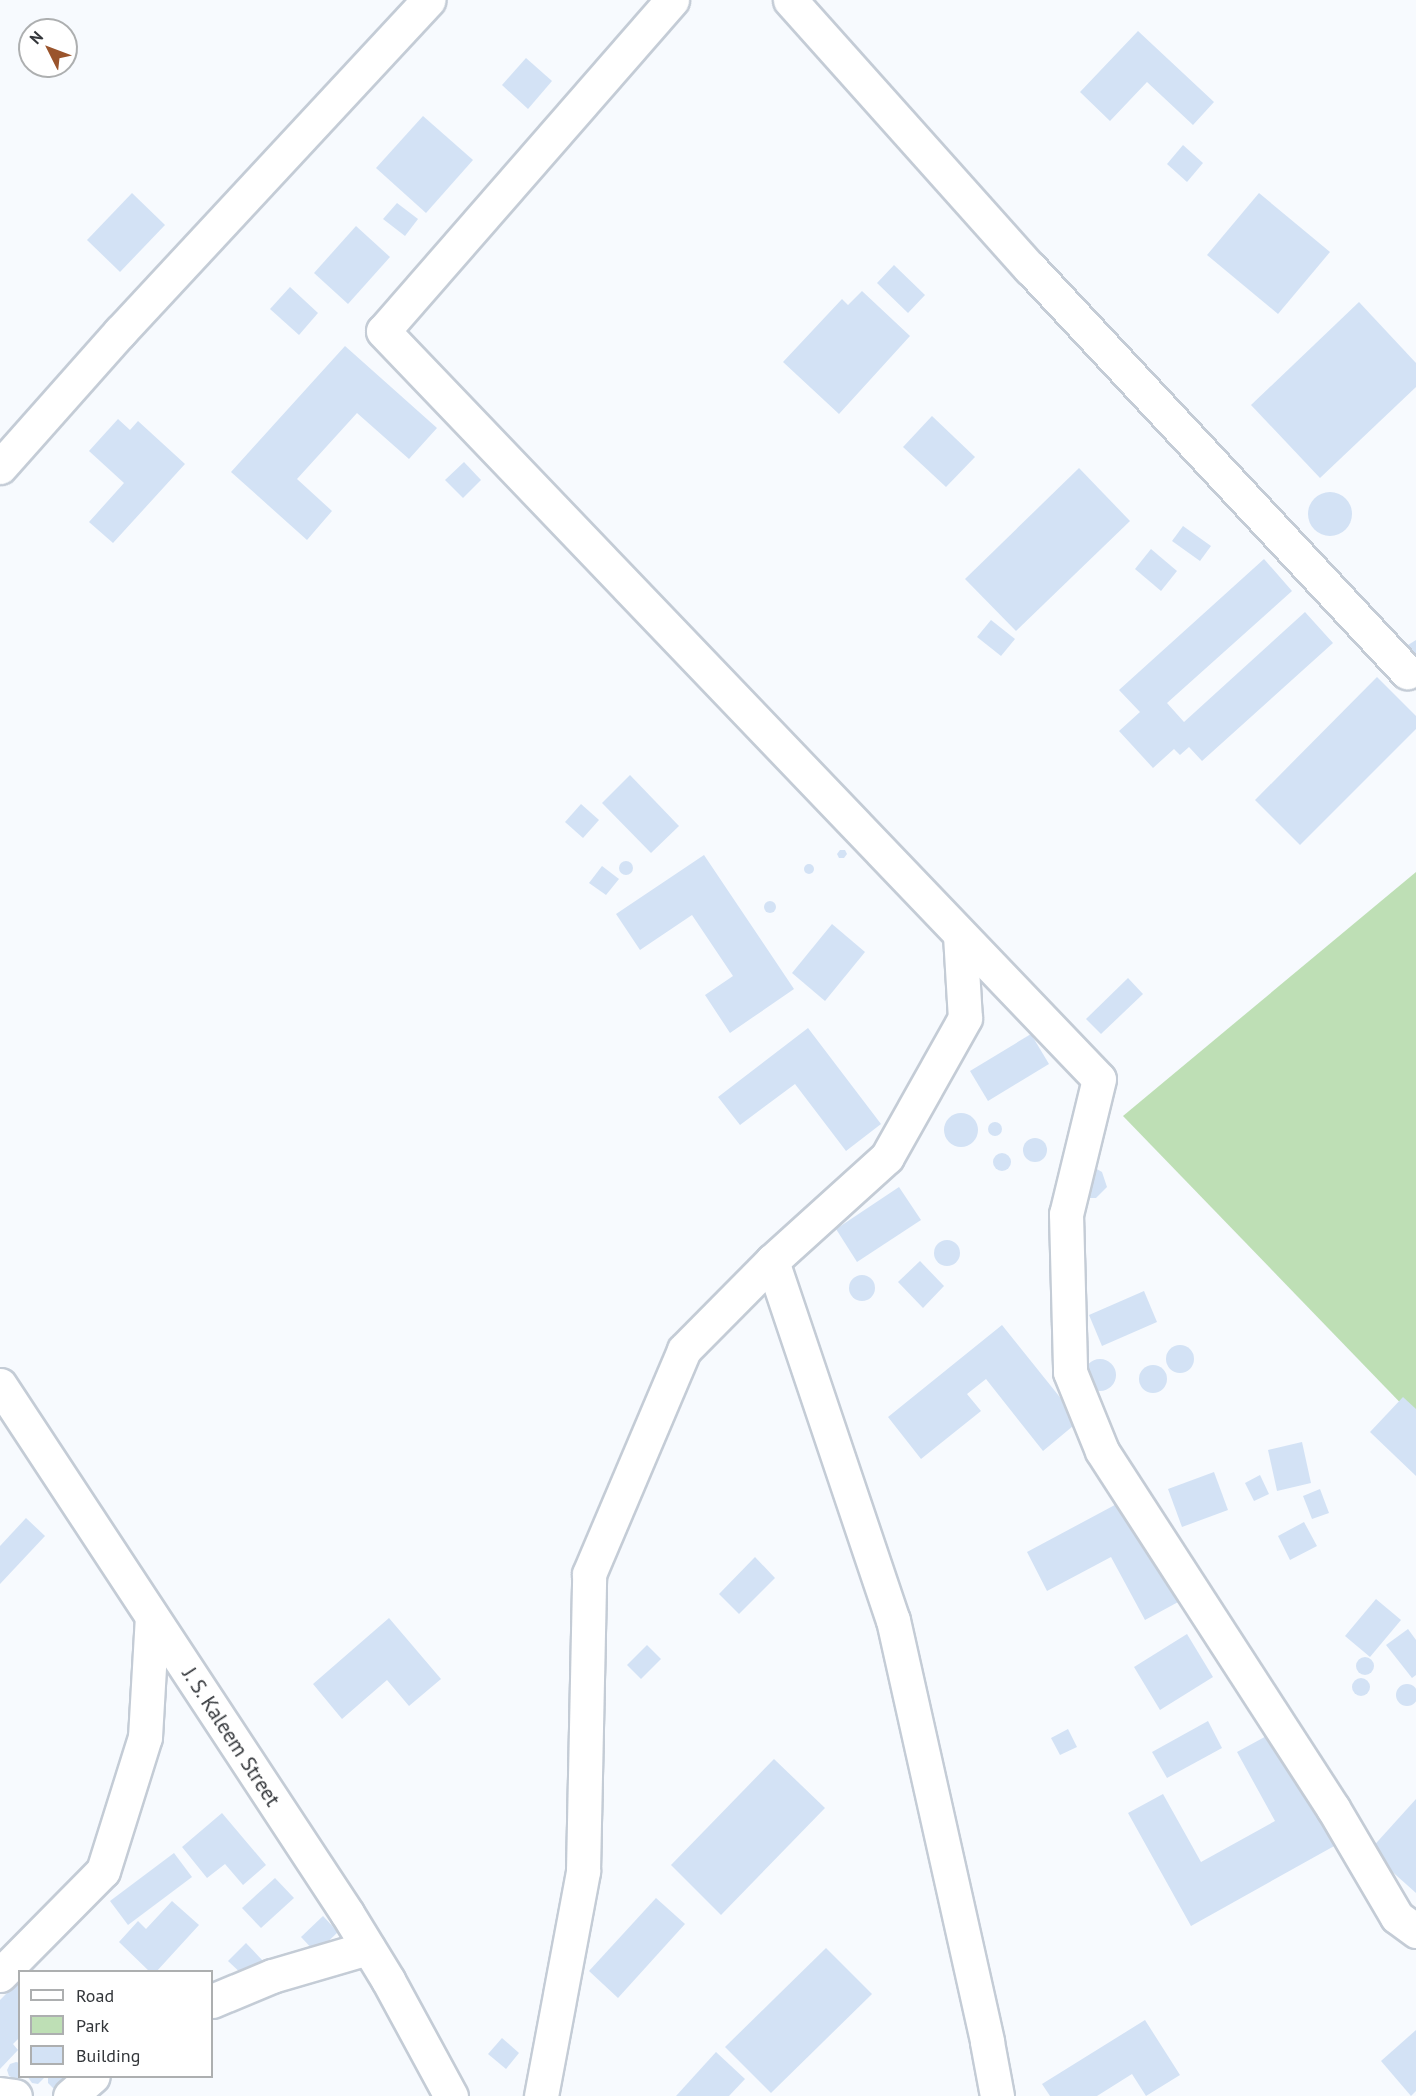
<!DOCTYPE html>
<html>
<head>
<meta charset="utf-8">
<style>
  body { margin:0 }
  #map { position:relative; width:1416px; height:2096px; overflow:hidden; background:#f7fafe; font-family:"PT Sans",sans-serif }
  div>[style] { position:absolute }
  .green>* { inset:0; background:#bedfb5 }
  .building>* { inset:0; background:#d3e2f5 }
  .round { border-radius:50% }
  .roads { filter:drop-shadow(2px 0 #c4ccd6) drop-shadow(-2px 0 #c4ccd6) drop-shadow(0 2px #c4ccd6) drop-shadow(0 -2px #c4ccd6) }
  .minor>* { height:33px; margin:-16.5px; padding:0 16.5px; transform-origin:16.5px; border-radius:16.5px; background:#fff }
  .secondary>* { height:33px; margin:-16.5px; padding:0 16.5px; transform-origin:16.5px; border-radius:16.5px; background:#fff }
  span { translate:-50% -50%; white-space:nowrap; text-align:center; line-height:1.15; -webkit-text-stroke:4.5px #fff; paint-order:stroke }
  .street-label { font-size:21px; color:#33363a }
  .legend { position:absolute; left:18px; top:1970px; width:195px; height:108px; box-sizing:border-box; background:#fff; border:2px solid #adafb0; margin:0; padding:8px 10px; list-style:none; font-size:18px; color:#33363a }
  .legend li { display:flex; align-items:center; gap:12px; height:30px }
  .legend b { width:30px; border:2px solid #adafb0 }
  .north { position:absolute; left:18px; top:18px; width:60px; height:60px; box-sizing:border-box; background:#fff; border:2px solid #adafb0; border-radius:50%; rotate:312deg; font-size:16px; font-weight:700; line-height:24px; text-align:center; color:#33363a }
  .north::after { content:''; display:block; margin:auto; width:21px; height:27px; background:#9a542c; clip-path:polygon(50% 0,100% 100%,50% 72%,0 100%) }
</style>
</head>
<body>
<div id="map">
  <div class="green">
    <div style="clip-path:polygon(1416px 872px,1416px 1419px,1123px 1116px)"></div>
  </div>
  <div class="building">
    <div style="clip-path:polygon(1138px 31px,1214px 102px,1193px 125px,1147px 82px,1110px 121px,1080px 92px)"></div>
    <div style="clip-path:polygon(526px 58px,552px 81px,528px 109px,502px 85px)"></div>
    <div style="clip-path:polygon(423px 116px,473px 160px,426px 213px,376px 168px)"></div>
    <div style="clip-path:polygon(1183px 145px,1203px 163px,1187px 182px,1167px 164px)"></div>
    <div style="clip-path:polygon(132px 193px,165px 225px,120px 272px,87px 240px)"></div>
    <div style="clip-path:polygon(1259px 193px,1330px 252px,1278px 314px,1207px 255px)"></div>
    <div style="clip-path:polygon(397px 203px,418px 219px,405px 236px,383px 219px)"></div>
    <div style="clip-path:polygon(356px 226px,390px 257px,348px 304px,314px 273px)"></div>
    <div style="clip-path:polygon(894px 265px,925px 295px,908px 313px,877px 283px)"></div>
    <div style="clip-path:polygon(290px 287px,318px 313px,299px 335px,270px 309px)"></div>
    <div style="clip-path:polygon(862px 291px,910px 336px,839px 414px,783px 362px,842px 299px,848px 305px)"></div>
    <div style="clip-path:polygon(1359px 302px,1416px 363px,1416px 387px,1320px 478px,1251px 405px)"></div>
    <div style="clip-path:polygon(345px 346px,437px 428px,409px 459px,357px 413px,297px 479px,332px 511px,307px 540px,231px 472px)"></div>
    <div style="clip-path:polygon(932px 416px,975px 457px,946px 487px,903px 447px)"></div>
    <div style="clip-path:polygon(118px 419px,130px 430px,138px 421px,185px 464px,113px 543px,89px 522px,124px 483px,89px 451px)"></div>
    <div style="clip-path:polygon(464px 462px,481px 480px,463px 498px,445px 480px)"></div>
    <div style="clip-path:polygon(1079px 468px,1130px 521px,1016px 631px,965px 579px)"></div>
    <div class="round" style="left:1308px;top:492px;width:44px;height:44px"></div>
    <div style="clip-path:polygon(1183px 526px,1211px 546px,1200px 561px,1172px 541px)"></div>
    <div style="clip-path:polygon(1151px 549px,1177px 571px,1161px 591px,1135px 569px)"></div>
    <div style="clip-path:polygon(1264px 559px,1292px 591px,1167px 703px,1184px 722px,1305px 612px,1333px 643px,1202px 761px,1189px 747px,1180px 755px,1174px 749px,1153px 768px,1119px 731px,1140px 712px,1119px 690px)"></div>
    <div style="clip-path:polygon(991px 620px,1015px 639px,1001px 656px,977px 637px)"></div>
    <div style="clip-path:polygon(1416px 640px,1416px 658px,1408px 645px)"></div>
    <div style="clip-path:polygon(1377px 677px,1416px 716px,1416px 729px,1300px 845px,1255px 800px)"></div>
    <div style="clip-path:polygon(630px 775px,679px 826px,651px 853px,602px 803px)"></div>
    <div style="clip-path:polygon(581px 804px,599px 820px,583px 838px,565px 822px)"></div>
    <div style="clip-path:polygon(840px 850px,845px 850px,847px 854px,844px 858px,839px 858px,837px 854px)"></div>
    <div style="clip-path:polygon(704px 855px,794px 989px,730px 1033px,705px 995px,733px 976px,692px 915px,640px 950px,616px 914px)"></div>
    <div class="round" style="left:619px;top:861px;width:14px;height:14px"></div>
    <div class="round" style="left:804px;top:864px;width:10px;height:10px"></div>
    <div style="clip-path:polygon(602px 866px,619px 879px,606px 895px,589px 883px)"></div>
    <div class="round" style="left:764px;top:901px;width:12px;height:12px"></div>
    <div style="clip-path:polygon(832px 924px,865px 952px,825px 1001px,792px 973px)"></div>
    <div style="clip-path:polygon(1128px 978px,1143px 994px,1101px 1034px,1086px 1019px)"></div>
    <div style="clip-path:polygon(808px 1028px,881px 1124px,846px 1151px,795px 1084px,740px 1125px,718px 1097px)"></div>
    <div style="clip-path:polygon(1031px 1034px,1049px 1064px,988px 1101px,970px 1071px)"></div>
    <div class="round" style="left:944px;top:1113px;width:34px;height:34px"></div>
    <div class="round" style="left:988px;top:1122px;width:14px;height:14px"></div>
    <div class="round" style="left:1023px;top:1138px;width:24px;height:24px"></div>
    <div class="round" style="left:993px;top:1153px;width:18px;height:18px"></div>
    <div style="clip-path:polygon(1095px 1168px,1102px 1172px,1107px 1187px,1096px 1198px,1088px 1198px,1082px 1195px,1087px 1169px)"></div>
    <div style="clip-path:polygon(899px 1187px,921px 1220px,857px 1262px,836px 1229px)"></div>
    <div class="round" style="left:934px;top:1240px;width:26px;height:26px"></div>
    <div style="clip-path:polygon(920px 1261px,944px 1286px,923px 1308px,898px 1282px)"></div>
    <div class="round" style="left:849px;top:1275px;width:26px;height:26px"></div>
    <div style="clip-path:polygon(1144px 1291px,1157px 1322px,1102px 1346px,1089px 1315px)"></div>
    <div style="clip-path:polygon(1002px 1325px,1079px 1421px,1043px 1451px,986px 1379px,967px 1394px,981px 1411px,921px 1459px,888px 1417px)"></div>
    <div class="round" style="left:1166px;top:1345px;width:28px;height:28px"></div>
    <div class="round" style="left:1084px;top:1359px;width:32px;height:32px"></div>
    <div class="round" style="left:1139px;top:1365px;width:28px;height:28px"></div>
    <div style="clip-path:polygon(1403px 1397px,1416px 1409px,1416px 1476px,1370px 1432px)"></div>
    <div style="clip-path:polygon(1302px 1442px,1311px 1483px,1277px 1491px,1268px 1450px)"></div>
    <div style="clip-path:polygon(1214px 1472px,1228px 1510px,1182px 1527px,1168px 1489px)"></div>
    <div style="clip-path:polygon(1260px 1475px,1269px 1494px,1254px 1501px,1245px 1483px)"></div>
    <div style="clip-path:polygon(1320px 1489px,1329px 1513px,1312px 1519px,1303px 1496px)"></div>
    <div style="clip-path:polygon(1126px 1499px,1180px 1601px,1145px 1620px,1111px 1557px,1047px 1591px,1027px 1552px)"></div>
    <div style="clip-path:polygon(26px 1518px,45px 1536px,0 1584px,0 1546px)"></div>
    <div style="clip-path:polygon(1304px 1522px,1317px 1546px,1290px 1560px,1278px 1536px)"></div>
    <div style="clip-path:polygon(755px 1557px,775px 1578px,739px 1614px,719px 1594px)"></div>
    <div style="clip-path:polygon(1376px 1599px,1401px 1620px,1370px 1657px,1345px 1636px)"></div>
    <div style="clip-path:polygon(389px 1618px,441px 1679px,409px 1706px,387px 1680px,342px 1719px,313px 1684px)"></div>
    <div style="clip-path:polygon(1408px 1629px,1416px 1640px,1416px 1675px,1412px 1678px,1386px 1645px)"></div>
    <div style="clip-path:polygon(1187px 1634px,1213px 1677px,1160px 1710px,1134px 1667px)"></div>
    <div style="clip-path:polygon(647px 1645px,661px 1659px,641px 1679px,627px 1665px)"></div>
    <div class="round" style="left:1356px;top:1657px;width:18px;height:18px"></div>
    <div class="round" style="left:1352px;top:1678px;width:18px;height:18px"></div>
    <div class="round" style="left:1396px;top:1684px;width:22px;height:22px"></div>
    <div style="clip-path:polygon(1208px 1721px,1222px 1748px,1167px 1778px,1152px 1752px)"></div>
    <div style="clip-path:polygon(1068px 1729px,1077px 1747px,1060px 1755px,1051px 1738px)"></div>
    <div style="clip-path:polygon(1274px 1732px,1336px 1845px,1191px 1926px,1128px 1813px,1163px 1794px,1201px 1862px,1275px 1821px,1237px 1752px)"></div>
    <div style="clip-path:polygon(774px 1759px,825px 1808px,721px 1915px,671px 1865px)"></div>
    <div style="clip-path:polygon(1416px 1799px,1416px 1893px,1369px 1851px)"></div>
    <div style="clip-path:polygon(222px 1813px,266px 1865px,243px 1885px,225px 1864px,207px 1878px,182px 1847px)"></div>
    <div style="clip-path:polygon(174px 1853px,192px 1877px,128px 1925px,110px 1901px)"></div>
    <div style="clip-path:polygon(275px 1878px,294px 1898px,261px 1928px,242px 1908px)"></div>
    <div style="clip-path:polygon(656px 1898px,685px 1924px,618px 1998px,589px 1971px)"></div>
    <div style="clip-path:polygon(172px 1901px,199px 1925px,156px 1972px,150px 1972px,119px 1942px,138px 1921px,146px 1929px)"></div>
    <div style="clip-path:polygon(323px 1916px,338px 1932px,316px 1953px,301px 1937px)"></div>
    <div style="clip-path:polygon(246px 1943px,263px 1961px,246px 1978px,228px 1961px)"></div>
    <div style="clip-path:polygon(826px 1948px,872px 1994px,771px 2093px,725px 2047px)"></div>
    <div style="clip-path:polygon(20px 1980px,20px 2037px,13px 2044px,18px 2050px,0 2069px,0 2000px)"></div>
    <div style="clip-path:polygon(1145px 2020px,1180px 2075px,1146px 2096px,1132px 2074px,1097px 2096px,1050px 2096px,1042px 2084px)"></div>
    <div style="clip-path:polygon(1416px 2030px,1416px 2091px,1411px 2096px,1381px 2061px)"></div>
    <div style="clip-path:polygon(502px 2038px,519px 2053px,506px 2069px,488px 2054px)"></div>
    <div style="clip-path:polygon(716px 2052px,745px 2079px,729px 2096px,676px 2096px)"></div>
    <div style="clip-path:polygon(16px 2062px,20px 2063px,20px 2078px,15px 2079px,9px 2076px,7px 2070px,10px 2064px)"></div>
    <div style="clip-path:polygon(27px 2076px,46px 2076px,38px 2084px,32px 2083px)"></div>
    <div style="clip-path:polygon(48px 2076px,70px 2076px,59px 2090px,53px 2088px,48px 2083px)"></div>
  </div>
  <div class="roads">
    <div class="minor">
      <div style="left:672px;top:0;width:439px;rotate:131.1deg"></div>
      <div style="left:383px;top:331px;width:1035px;rotate:46.25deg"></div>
      <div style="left:1099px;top:1079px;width:139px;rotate:103.7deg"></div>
      <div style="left:1066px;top:1214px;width:158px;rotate:88.5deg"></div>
      <div style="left:1070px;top:1372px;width:85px;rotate:67.9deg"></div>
      <div style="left:1102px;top:1451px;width:425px;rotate:57.1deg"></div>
      <div style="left:1333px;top:1808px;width:126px;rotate:59.6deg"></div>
      <div style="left:1397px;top:1917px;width:24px;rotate:36deg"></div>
      <div style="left:790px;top:0;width:360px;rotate:48.2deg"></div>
      <div style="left:1030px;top:268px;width:553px;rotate:46.98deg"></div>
      <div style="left:960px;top:935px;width:83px;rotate:86.6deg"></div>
      <div style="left:965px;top:1018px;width:159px;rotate:119.3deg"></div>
      <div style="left:887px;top:1157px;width:155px;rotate:137.9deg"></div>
      <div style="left:772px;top:1261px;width:379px;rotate:71.4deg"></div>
      <div style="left:893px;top:1620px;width:432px;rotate:77.4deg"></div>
      <div style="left:987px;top:2042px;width:55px;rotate:79.5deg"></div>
      <div style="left:0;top:1385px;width:632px;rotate:56.69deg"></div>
      <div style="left:347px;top:1913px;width:79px;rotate:58.5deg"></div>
      <div style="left:388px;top:1980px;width:132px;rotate:61.5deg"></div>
      <div style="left:0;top:1975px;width:146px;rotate:-45.3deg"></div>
      <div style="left:103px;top:1871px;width:140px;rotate:-72.6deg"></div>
      <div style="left:145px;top:1737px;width:120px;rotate:-86.7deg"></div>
      <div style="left:212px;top:2001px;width:65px;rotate:-22.6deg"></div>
      <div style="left:272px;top:1976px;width:100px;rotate:-16.3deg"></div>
      <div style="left:0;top:2094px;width:15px;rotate:8deg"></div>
      <div style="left:70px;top:2096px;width:30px;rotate:-41deg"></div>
      <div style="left:541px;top:2096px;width:229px;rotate:-79.4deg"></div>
      <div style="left:583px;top:1871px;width:297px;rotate:-88.8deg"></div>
      <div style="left:589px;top:1574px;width:243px;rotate:-67deg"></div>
      <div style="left:684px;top:1350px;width:125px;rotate:-45.3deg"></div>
    </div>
    <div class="secondary">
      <div style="left:0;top:467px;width:181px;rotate:-48.4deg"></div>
      <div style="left:120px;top:332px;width:453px;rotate:-47.1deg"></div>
    </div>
  </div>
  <div class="street-label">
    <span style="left:231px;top:1737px;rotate:57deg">J. S. Kaleem Street</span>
  </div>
  <ul class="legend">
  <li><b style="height:8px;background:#fff"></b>Road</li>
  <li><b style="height:16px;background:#bedfb5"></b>Park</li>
  <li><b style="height:16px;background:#d3e2f5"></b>Building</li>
  </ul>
  <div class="north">N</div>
</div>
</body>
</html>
